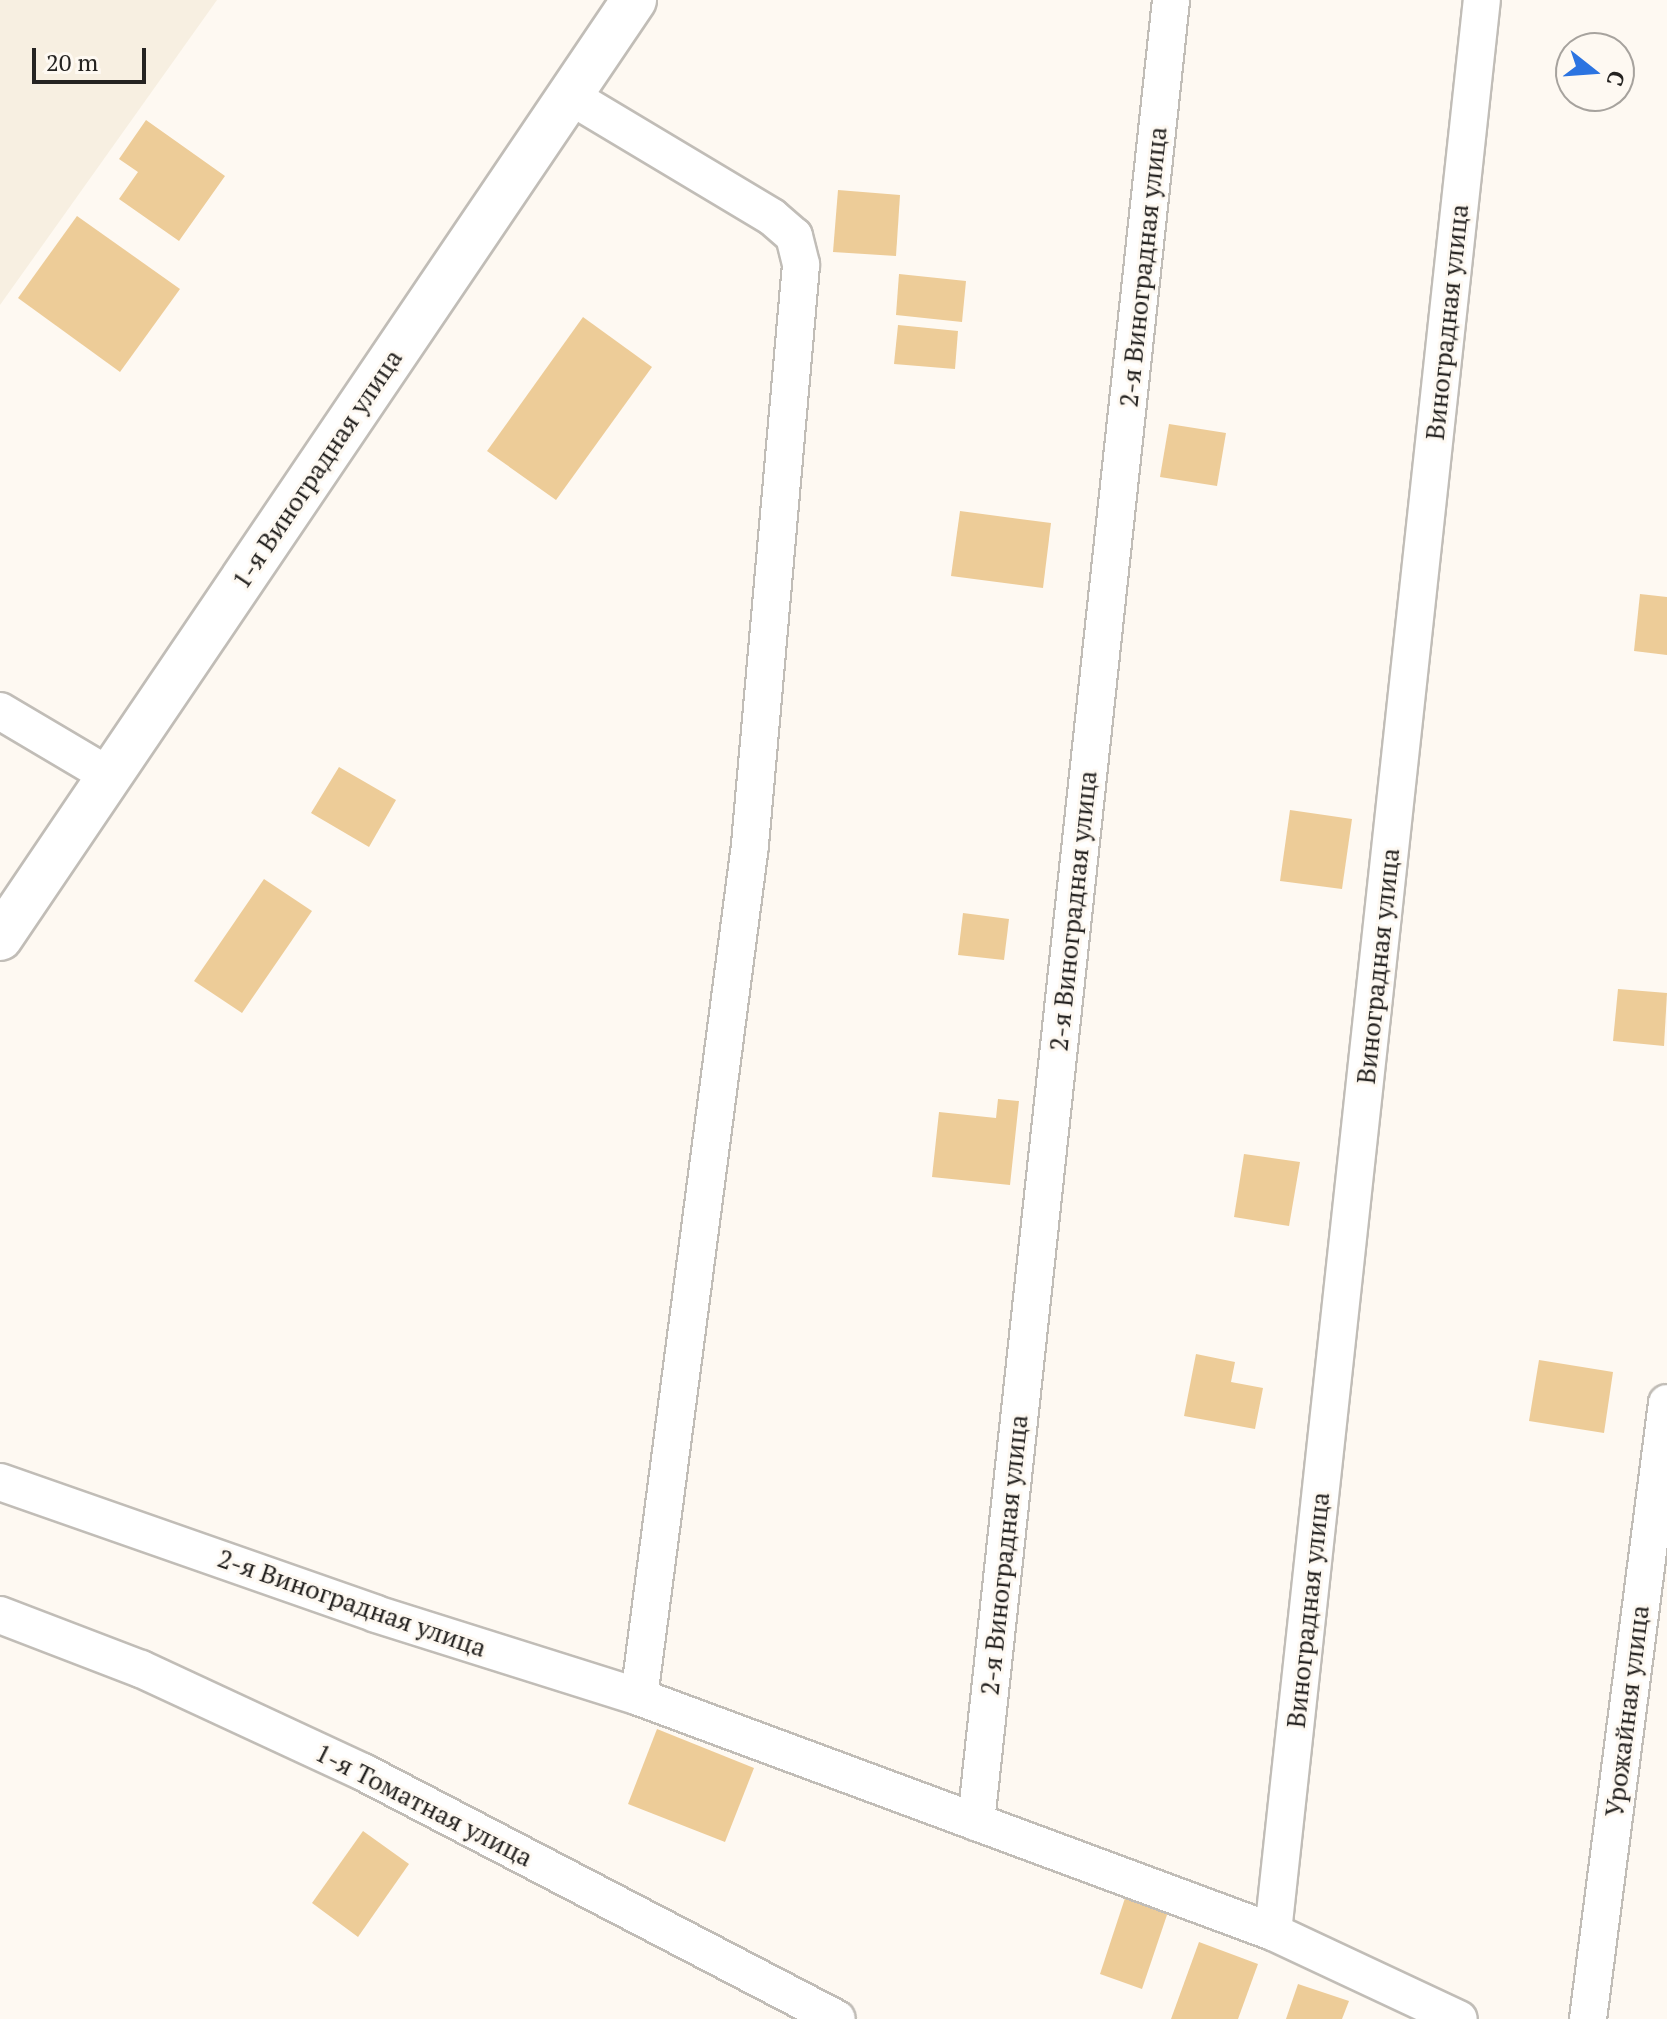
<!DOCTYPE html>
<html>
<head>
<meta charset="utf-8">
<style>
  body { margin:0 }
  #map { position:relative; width:1667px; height:2019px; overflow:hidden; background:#fef9f2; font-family:"PT Serif",serif }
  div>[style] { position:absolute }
  .built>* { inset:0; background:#f7efe1 }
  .building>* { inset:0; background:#edcc98 }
  .roads { filter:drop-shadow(2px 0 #c1bdb7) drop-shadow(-2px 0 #c1bdb7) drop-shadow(0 2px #c1bdb7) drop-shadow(0 -2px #c1bdb7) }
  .minor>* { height:36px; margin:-18px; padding:0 18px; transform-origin:18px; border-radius:18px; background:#fff }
  .secondary>* { height:44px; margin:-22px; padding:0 22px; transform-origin:22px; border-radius:22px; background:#fff }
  span { translate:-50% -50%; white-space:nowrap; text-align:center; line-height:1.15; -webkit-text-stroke:6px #fef9f2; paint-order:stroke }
  .street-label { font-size:26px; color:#252321 }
  .north { position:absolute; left:1555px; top:32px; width:80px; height:80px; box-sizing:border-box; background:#fef9f2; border:2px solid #a7a39e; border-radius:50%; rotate:107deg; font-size:22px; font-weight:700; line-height:32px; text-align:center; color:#252321 }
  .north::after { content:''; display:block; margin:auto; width:28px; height:36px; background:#2c74e1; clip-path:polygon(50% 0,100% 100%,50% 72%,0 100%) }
  .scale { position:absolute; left:32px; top:48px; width:114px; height:36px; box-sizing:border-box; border:4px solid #252321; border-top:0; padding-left:10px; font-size:24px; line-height:28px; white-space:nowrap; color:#252321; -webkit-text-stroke:6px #fef9f2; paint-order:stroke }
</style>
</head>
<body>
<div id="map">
  <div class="built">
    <div style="clip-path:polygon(0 0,217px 0,0 305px)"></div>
  </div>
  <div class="building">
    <div style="clip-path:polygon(146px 120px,225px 176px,179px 241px,119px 199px,138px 172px,119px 159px)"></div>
    <div style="clip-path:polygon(838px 190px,900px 195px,896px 256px,833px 252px)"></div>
    <div style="clip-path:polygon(77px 216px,180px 289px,120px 372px,18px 298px)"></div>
    <div style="clip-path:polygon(899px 274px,966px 281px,962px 322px,896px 315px)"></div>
    <div style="clip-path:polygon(583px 317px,652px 367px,556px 500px,487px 451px)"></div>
    <div style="clip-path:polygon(898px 325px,958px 331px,955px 369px,894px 364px)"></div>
    <div style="clip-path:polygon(1169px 424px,1226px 433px,1217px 486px,1160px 477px)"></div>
    <div style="clip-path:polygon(960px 511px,1051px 523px,1043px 588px,951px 576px)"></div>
    <div style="clip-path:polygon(1640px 594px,1667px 597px,1667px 655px,1634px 651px)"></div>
    <div style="clip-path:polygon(339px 767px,396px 800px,369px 847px,311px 813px)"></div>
    <div style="clip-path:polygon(1290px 810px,1352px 819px,1342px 889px,1280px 881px)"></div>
    <div style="clip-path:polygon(264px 879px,312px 911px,242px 1013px,194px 981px)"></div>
    <div style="clip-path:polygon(963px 913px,1009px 919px,1004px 960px,958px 955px)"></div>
    <div style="clip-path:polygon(1618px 989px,1667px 993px,1664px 1046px,1613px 1041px)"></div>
    <div style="clip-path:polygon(998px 1099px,1019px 1101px,1010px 1185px,932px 1177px,939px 1112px,996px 1118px)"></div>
    <div style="clip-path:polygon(1244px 1154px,1300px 1162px,1289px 1226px,1234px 1217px)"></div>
    <div style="clip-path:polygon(1196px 1354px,1235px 1362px,1231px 1382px,1263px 1388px,1255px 1429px,1184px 1416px)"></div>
    <div style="clip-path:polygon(1539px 1360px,1613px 1372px,1604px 1433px,1529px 1421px)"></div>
    <div style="clip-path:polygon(657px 1729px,754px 1768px,725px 1842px,628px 1804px)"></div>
    <div style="clip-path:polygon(363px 1831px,409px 1864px,358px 1937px,312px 1903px)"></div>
    <div style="clip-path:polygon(1127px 1892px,1170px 1906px,1142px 1989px,1100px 1974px)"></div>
    <div style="clip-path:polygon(1199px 1942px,1258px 1964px,1238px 2019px,1171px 2019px)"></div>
    <div style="clip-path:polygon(1298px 1984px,1349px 2001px,1342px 2019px,1286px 2019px)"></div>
  </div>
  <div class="roads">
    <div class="minor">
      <div style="left:570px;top:96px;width:235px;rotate:30.9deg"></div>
      <div style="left:772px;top:217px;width:29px;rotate:41deg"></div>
      <div style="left:794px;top:236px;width:30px;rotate:76deg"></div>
      <div style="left:801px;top:265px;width:582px;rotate:95.03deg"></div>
      <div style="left:750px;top:845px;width:859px;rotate:97.42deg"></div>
      <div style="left:0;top:711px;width:128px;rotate:30.6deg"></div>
      <div style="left:0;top:1482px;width:398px;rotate:19.3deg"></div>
      <div style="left:376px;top:1614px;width:276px;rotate:17.5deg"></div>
      <div style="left:639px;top:1697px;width:676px;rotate:20.34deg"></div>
      <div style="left:1273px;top:1932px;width:205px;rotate:25.1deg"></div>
      <div style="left:0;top:1615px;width:151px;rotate:21deg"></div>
      <div style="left:141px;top:1669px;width:245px;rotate:24.9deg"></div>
      <div style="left:363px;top:1772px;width:534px;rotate:27.52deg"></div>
      <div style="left:976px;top:1822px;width:1832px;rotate:-83.89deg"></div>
      <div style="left:1273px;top:1932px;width:1943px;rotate:-83.83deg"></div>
      <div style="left:1588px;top:2019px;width:621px;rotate:-82.69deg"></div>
    </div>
    <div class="secondary">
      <div style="left:0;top:938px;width:1132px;rotate:-55.94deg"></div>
    </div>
  </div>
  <div class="street-label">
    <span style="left:1143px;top:267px;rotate:-84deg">2-я Виноградная улица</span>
    <span style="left:1447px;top:322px;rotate:-84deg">Виноградная улица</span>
    <span style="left:317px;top:469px;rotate:-56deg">1-я Виноградная улица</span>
    <span style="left:1073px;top:911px;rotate:-84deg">2-я Виноградная улица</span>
    <span style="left:1378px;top:966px;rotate:-84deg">Виноградная улица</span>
    <span style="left:1004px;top:1555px;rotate:-84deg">2-я Виноградная улица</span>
    <span style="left:352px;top:1603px;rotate:19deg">2-я Виноградная улица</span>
    <span style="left:1308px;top:1610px;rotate:-84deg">Виноградная улица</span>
    <span style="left:1627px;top:1711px;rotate:-83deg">Урожайная улица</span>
    <span style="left:424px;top:1805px;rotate:27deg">1-я Томатная улица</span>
  </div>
  <div class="north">С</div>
  <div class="scale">20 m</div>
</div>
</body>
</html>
